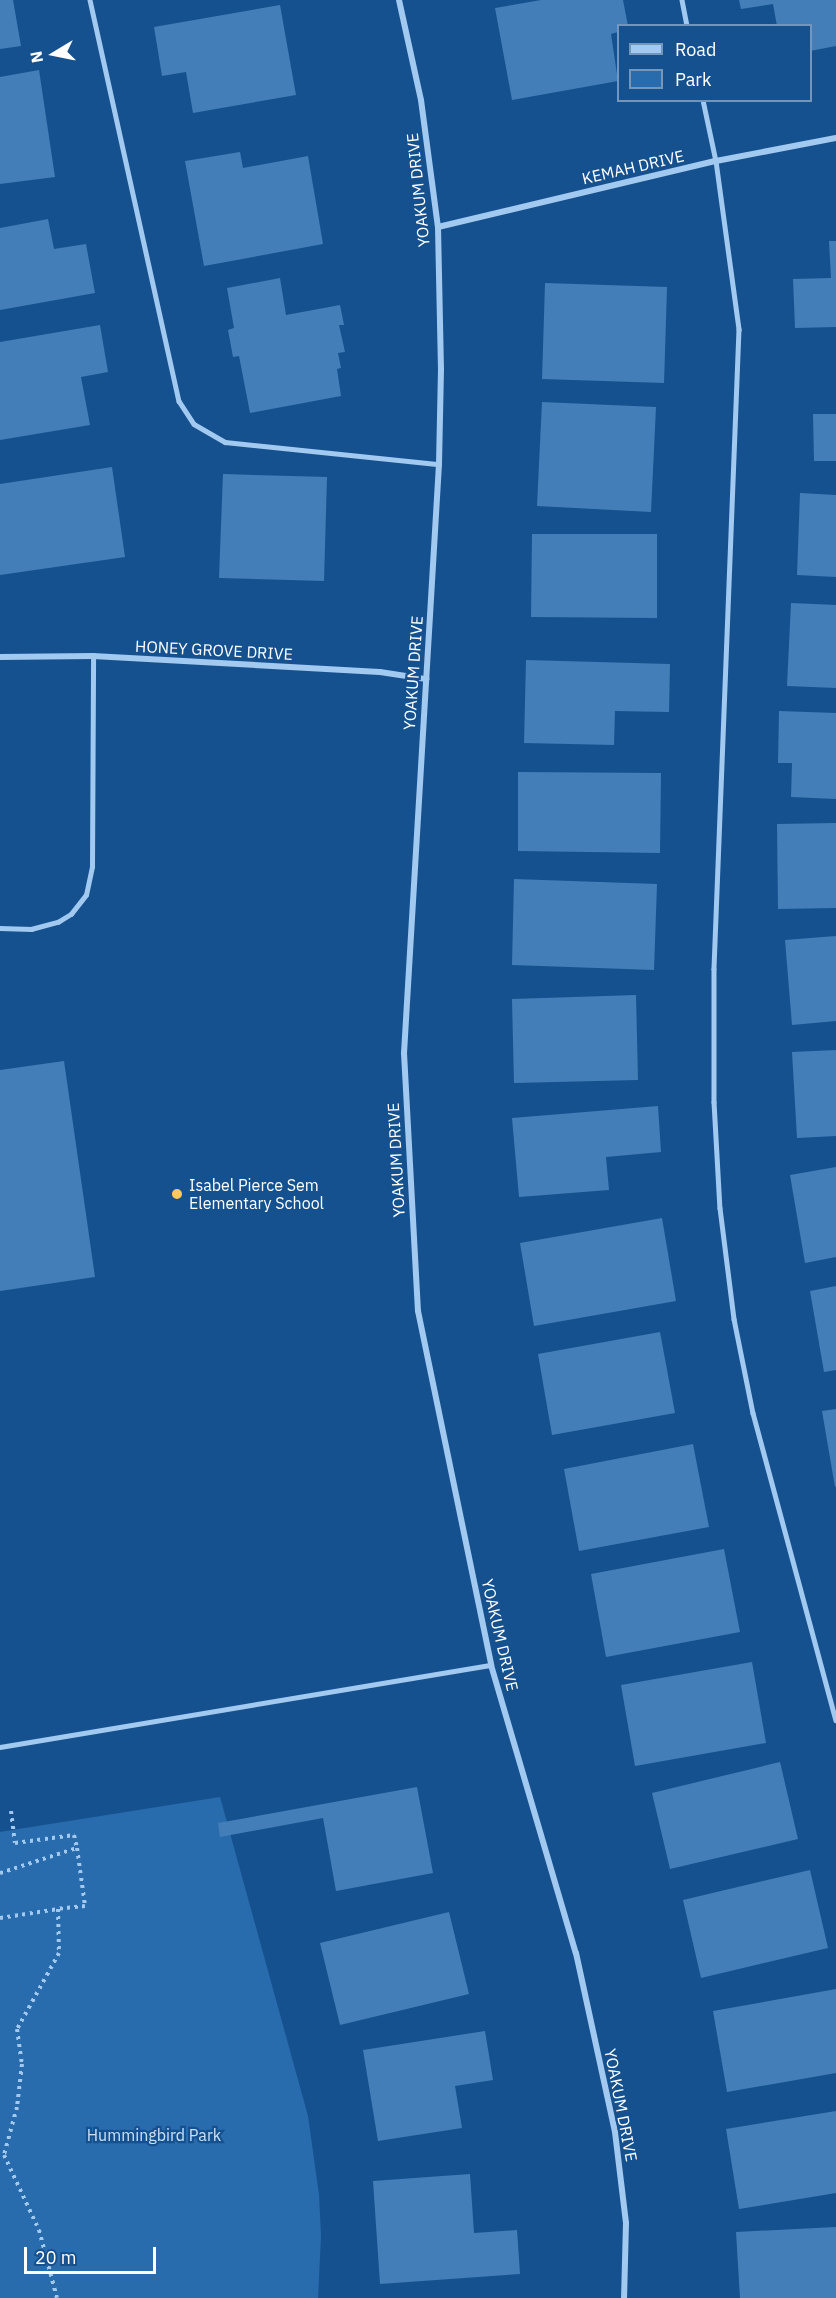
<!DOCTYPE html>
<html>
<head>
<meta charset="utf-8">
<style>
  body { margin:0 }
  #map { position:relative; width:836px; height:2298px; overflow:hidden; background:#16518f; font-family:"IBM Plex Sans",sans-serif }
  div>[style] { position:absolute }
  .green>* { inset:0; background:#296cad }
  .building>* { inset:0; background:#447eb8 }
  .path>* { height:4px; margin-top:-2px; transform-origin:0; background:repeating-linear-gradient(90deg,#a2c9f0 0 3px,transparent 0 7.5px) }
  .service>* { height:4.5px; margin:-2.25px; padding:0 2.25px; transform-origin:2.25px; border-radius:2.25px; background:#a2c9f0 }
  .minor>* { height:6px; margin:-3px; padding:0 3px; transform-origin:3px; border-radius:3px; background:#a2c9f0 }
  .dots>* { width:16px; height:16px; translate:-50% -50%; box-sizing:border-box; border:3px solid #16518f; border-radius:50% }
  span { translate:-50% -50%; white-space:nowrap; text-align:center; line-height:1.15; -webkit-text-stroke:4.5px #16518f; paint-order:stroke }
  .street-label { font-size:16px; color:#fff }
  .poi-label { font-size:16px; color:#fff }
  .left { translate:0 -50%; text-align:left }
  .park-label { font-size:16px; color:#c9e2fb }
  .legend { position:absolute; left:617px; top:24px; width:195px; height:78px; box-sizing:border-box; background:#16518f; border:2px solid #7397bc; margin:0; padding:8px 10px; list-style:none; font-size:18px; color:#fff }
  .legend li { display:flex; align-items:center; gap:12px; height:30px }
  .legend b { width:30px; border:2px solid #7397bc }
  .north { position:absolute; left:24px; top:24px; width:60px; height:60px; -webkit-text-stroke:4px #16518f; paint-order:stroke; rotate:260deg; font-size:16px; font-weight:700; line-height:24px; text-align:center; color:#fff }
  .north::after { content:''; display:block; margin:auto; width:21px; height:27px; background:#fff; clip-path:polygon(50% 0,100% 100%,50% 72%,0 100%) }
  .scale { position:absolute; left:24px; top:2247px; width:132px; height:27px; box-sizing:border-box; border:3px solid #fff; border-top:0; padding-left:8px; font-size:18px; line-height:21px; white-space:nowrap; color:#fff; -webkit-text-stroke:4px #16518f; paint-order:stroke }
</style>
</head>
<body>
<div id="map">
  <div class="green">
    <div style="clip-path:polygon(220px 1797px,308px 2116px,319px 2195px,321px 2236px,318px 2298px,0 2298px,0 1832px)"></div>
  </div>
  <div class="building">
    <div style="clip-path:polygon(0 0,13px 0,21px 46px,0 49px)"></div>
    <div style="clip-path:polygon(541px 0,623px 0,628px 26px,618px 26px,618px 32px,611px 34px,618px 81px,512px 100px,495px 8px)"></div>
    <div style="clip-path:polygon(739px 0,836px 0,836px 46px,810px 51px,810px 26px,777px 26px,773px 4px,741px 9px)"></div>
    <div style="clip-path:polygon(280px 5px,296px 95px,193px 113px,186px 72px,162px 76px,154px 27px)"></div>
    <div style="clip-path:polygon(39px 70px,55px 177px,0 184px,0 77px)"></div>
    <div style="clip-path:polygon(240px 152px,243px 168px,308px 156px,323px 244px,204px 266px,185px 161px)"></div>
    <div style="clip-path:polygon(48px 219px,54px 249px,86px 244px,95px 293px,0 310px,0 228px)"></div>
    <div style="clip-path:polygon(829px 241px,836px 241px,836px 327px,795px 328px,793px 279px,831px 278px)"></div>
    <div style="clip-path:polygon(280px 278px,286px 315px,340px 305px,344px 325px,339px 325px,345px 352px,338px 353px,341px 368px,337px 369px,341px 396px,250px 413px,239px 356px,233px 357px,228px 330px,234px 328px,227px 288px)"></div>
    <div style="clip-path:polygon(545px 283px,667px 287px,664px 383px,542px 379px)"></div>
    <div style="clip-path:polygon(100px 325px,108px 372px,81px 377px,90px 425px,0 440px,0 342px)"></div>
    <div style="clip-path:polygon(542px 402px,656px 407px,651px 512px,537px 506px)"></div>
    <div style="clip-path:polygon(813px 414px,836px 414px,836px 461px,814px 461px)"></div>
    <div style="clip-path:polygon(112px 467px,125px 557px,0 575px,0 484px)"></div>
    <div style="clip-path:polygon(223px 474px,327px 477px,324px 581px,219px 578px)"></div>
    <div style="clip-path:polygon(800px 493px,836px 495px,836px 577px,797px 575px)"></div>
    <div style="clip-path:polygon(532px 534px,657px 534px,657px 618px,531px 617px)"></div>
    <div style="clip-path:polygon(791px 603px,836px 605px,836px 688px,787px 686px)"></div>
    <div style="clip-path:polygon(526px 660px,670px 664px,669px 712px,615px 711px,614px 745px,524px 743px)"></div>
    <div style="clip-path:polygon(779px 711px,836px 713px,836px 799px,791px 797px,792px 763px,778px 763px)"></div>
    <div style="clip-path:polygon(518px 772px,661px 773px,660px 853px,518px 851px)"></div>
    <div style="clip-path:polygon(836px 823px,836px 908px,778px 909px,777px 824px)"></div>
    <div style="clip-path:polygon(514px 879px,657px 884px,654px 970px,512px 965px)"></div>
    <div style="clip-path:polygon(836px 936px,836px 1021px,792px 1025px,785px 940px)"></div>
    <div style="clip-path:polygon(636px 995px,638px 1080px,514px 1083px,512px 999px)"></div>
    <div style="clip-path:polygon(836px 1050px,836px 1136px,797px 1138px,792px 1052px)"></div>
    <div style="clip-path:polygon(64px 1061px,95px 1277px,0 1291px,0 1070px)"></div>
    <div style="clip-path:polygon(658px 1106px,661px 1152px,606px 1157px,609px 1190px,519px 1197px,512px 1118px)"></div>
    <div style="clip-path:polygon(836px 1167px,836px 1257px,805px 1263px,790px 1175px)"></div>
    <div style="clip-path:polygon(662px 1218px,676px 1301px,534px 1326px,520px 1243px)"></div>
    <div style="clip-path:polygon(836px 1286px,836px 1370px,824px 1372px,810px 1291px)"></div>
    <div style="clip-path:polygon(660px 1332px,675px 1413px,552px 1435px,538px 1354px)"></div>
    <div style="clip-path:polygon(836px 1409px,836px 1486px,835px 1487px,822px 1411px)"></div>
    <div style="clip-path:polygon(693px 1444px,709px 1527px,579px 1551px,564px 1469px)"></div>
    <div style="clip-path:polygon(724px 1549px,740px 1632px,606px 1657px,591px 1574px)"></div>
    <div style="clip-path:polygon(752px 1662px,766px 1743px,635px 1766px,621px 1685px)"></div>
    <div style="clip-path:polygon(780px 1762px,798px 1839px,670px 1869px,652px 1793px)"></div>
    <div style="clip-path:polygon(417px 1787px,433px 1873px,336px 1891px,323px 1818px,220px 1837px,218px 1823px)"></div>
    <div style="clip-path:polygon(810px 1870px,828px 1948px,701px 1978px,683px 1900px)"></div>
    <div style="clip-path:polygon(449px 1912px,469px 1994px,340px 2025px,320px 1943px)"></div>
    <div style="clip-path:polygon(836px 1989px,836px 2073px,727px 2092px,713px 2011px)"></div>
    <div style="clip-path:polygon(485px 2031px,493px 2080px,455px 2086px,462px 2128px,378px 2141px,363px 2050px)"></div>
    <div style="clip-path:polygon(836px 2111px,836px 2193px,739px 2209px,726px 2129px)"></div>
    <div style="clip-path:polygon(470px 2174px,474px 2233px,517px 2230px,520px 2274px,380px 2284px,373px 2181px)"></div>
    <div style="clip-path:polygon(836px 2227px,836px 2298px,740px 2298px,736px 2232px)"></div>
  </div>
  <div class="path">
    <div style="left:11px;top:1811px;width:32px;rotate:83deg"></div>
    <div style="left:15px;top:1843px;width:60px;rotate:-7.7deg"></div>
    <div style="left:74px;top:1835px;width:13px;rotate:77deg"></div>
    <div style="left:0;top:1873px;width:81px;rotate:-18deg"></div>
    <div style="left:77px;top:1848px;width:59px;rotate:82.1deg"></div>
    <div style="left:85px;top:1906px;width:27px;rotate:174deg"></div>
    <div style="left:58px;top:1909px;width:44px;rotate:88.7deg"></div>
    <div style="left:59px;top:1953px;width:87px;rotate:118.9deg"></div>
    <div style="left:17px;top:2029px;width:35px;rotate:82deg"></div>
    <div style="left:22px;top:2064px;width:43px;rotate:96.6deg"></div>
    <div style="left:17px;top:2107px;width:50px;rotate:105.2deg"></div>
    <div style="left:4px;top:2155px;width:83px;rotate:65deg"></div>
    <div style="left:39px;top:2230px;width:70px;rotate:75.2deg"></div>
    <div style="left:0;top:1918px;width:59px;rotate:-8.8deg"></div>
  </div>
  <div class="service">
    <div style="left:90px;top:0;width:411px;rotate:77.5deg"></div>
    <div style="left:179px;top:401px;width:27px;rotate:57deg"></div>
    <div style="left:194px;top:424px;width:36px;rotate:30deg"></div>
    <div style="left:225px;top:442px;width:215px;rotate:5.9deg"></div>
    <div style="left:682px;top:0;width:26px;rotate:79deg"></div>
    <div style="left:703px;top:100px;width:62px;rotate:78deg"></div>
    <div style="left:716px;top:161px;width:170px;rotate:82.2deg"></div>
    <div style="left:739px;top:329px;width:640px;rotate:92.24deg"></div>
    <div style="left:714px;top:969px;width:133px;rotate:90deg"></div>
    <div style="left:714px;top:1102px;width:106px;rotate:86.8deg"></div>
    <div style="left:720px;top:1208px;width:112px;rotate:82.8deg"></div>
    <div style="left:734px;top:1319px;width:96px;rotate:78.6deg"></div>
    <div style="left:753px;top:1413px;width:318px;rotate:74.9deg"></div>
    <div style="left:0;top:928px;width:31px;rotate:2deg"></div>
    <div style="left:31px;top:929px;width:28px;rotate:-15deg"></div>
    <div style="left:58px;top:922px;width:15px;rotate:-32deg"></div>
    <div style="left:71px;top:914px;width:24px;rotate:-52deg"></div>
    <div style="left:86px;top:895px;width:29px;rotate:-78deg"></div>
    <div style="left:92px;top:867px;width:211px;rotate:-89.7deg"></div>
    <div style="left:0;top:1747px;width:498px;rotate:-9.5deg"></div>
  </div>
  <div class="minor">
    <div style="left:399px;top:0;width:102px;rotate:77.6deg"></div>
    <div style="left:421px;top:100px;width:128px;rotate:82.4deg"></div>
    <div style="left:438px;top:227px;width:142px;rotate:88.8deg"></div>
    <div style="left:441px;top:369px;width:95px;rotate:91.2deg"></div>
    <div style="left:439px;top:464px;width:590px;rotate:93.4deg"></div>
    <div style="left:404px;top:1053px;width:258px;rotate:86.9deg"></div>
    <div style="left:418px;top:1311px;width:361px;rotate:78.3deg"></div>
    <div style="left:491px;top:1665px;width:300px;rotate:73.6deg"></div>
    <div style="left:576px;top:1953px;width:183px;rotate:77.7deg"></div>
    <div style="left:615px;top:2132px;width:92px;rotate:83.1deg"></div>
    <div style="left:626px;top:2223px;width:75px;rotate:91.5deg"></div>
    <div style="left:438px;top:227px;width:286px;rotate:-13.4deg"></div>
    <div style="left:716px;top:161px;width:122px;rotate:-10.9deg"></div>
    <div style="left:0;top:657px;width:93px;rotate:-0.6deg"></div>
    <div style="left:93px;top:656px;width:287px;rotate:3.2deg"></div>
    <div style="left:380px;top:672px;width:47px;rotate:8.7deg"></div>
  </div>
  <div class="dots">
    <div style="left:177px;top:1194px;background:#ffc961"></div>
  </div>
  <div class="street-label">
    <span style="left:633px;top:167px;rotate:-13deg">KEMAH DRIVE</span>
    <span style="left:418px;top:190px;rotate:-96deg">YOAKUM DRIVE</span>
    <span style="left:214px;top:650px;rotate:3deg">HONEY GROVE DRIVE</span>
    <span style="left:413px;top:673px;rotate:-86deg">YOAKUM DRIVE</span>
    <span style="left:396px;top:1160px;rotate:-93deg">YOAKUM DRIVE</span>
    <span style="left:500px;top:1635px;rotate:77deg">YOAKUM DRIVE</span>
    <span style="left:621px;top:2105px;rotate:79deg">YOAKUM DRIVE</span>
  </div>
  <div class="poi-label">
    <span class="left" style="left:189px;top:1194px">Isabel Pierce Sem<br>Elementary School</span>
  </div>
  <div class="park-label">
    <span style="left:154px;top:2135px">Hummingbird Park</span>
  </div>
  <ul class="legend">
  <li><b style="height:8px;background:#a2c9f0"></b>Road</li>
  <li><b style="height:16px;background:#296cad"></b>Park</li>
  </ul>
  <div class="north">N</div>
  <div class="scale">20 m</div>
</div>
</body>
</html>
